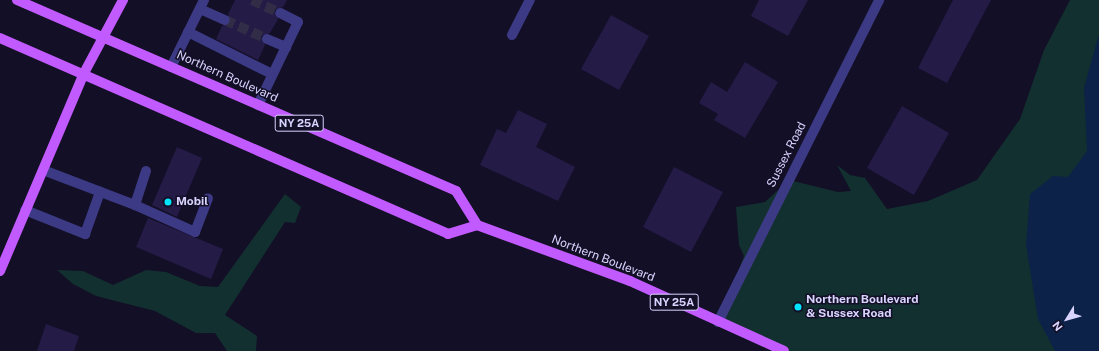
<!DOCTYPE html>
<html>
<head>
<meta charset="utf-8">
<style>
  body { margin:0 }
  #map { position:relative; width:1099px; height:351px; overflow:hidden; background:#130f26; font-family:"Public Sans",sans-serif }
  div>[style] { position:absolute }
  .green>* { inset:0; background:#12302f }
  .water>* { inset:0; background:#0c2248 }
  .building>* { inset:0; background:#241b47 }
  .minor-tunnel>* { height:10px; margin-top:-5px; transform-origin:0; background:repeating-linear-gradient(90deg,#312d47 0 10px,transparent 0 15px) }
  .minor>* { height:10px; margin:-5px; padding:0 5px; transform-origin:5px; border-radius:5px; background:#3d3a85 }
  .major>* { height:10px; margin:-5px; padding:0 5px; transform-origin:5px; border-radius:5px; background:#c25bff }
  .dots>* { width:11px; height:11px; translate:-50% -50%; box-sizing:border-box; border:2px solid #130f26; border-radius:50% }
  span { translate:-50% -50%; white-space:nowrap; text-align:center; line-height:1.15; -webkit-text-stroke:3px #130f26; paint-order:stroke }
  .shield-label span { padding:1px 3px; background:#130f26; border:1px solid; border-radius:3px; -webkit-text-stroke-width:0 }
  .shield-label { font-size:11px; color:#d9d4ff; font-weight:700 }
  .street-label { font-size:12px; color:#d9d4ff }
  .poi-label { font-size:12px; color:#d9d4ff; font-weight:700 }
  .left { translate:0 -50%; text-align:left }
  .north { position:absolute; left:1047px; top:299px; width:40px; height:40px; -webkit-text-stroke:3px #130f26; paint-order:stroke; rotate:233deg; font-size:11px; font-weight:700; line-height:16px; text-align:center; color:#d9d4ff }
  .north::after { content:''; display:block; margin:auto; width:14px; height:18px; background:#d9d4ff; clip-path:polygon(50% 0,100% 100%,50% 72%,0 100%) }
</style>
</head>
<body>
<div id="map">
  <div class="green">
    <div style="clip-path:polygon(1070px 0,1099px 0,1099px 351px,784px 351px,720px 319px,744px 256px,739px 245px,736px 207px,765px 202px,789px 180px,838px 192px,851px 191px,837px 165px,850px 175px,865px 178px,887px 209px,928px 201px,977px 180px,1020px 119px,1044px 50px)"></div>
    <div style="clip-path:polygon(285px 194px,301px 207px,295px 223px,285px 222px,225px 315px,257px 336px,256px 351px,227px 351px,215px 333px,196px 333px,155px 311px,96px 296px,73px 284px,57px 270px,83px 271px,113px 285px,146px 270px,166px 272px,200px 286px,218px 287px)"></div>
  </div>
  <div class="water">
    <div style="clip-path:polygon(1099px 34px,1099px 351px,1055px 351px,1038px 319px,1026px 245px,1030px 194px,1053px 176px,1068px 177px,1087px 151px,1084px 88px)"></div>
  </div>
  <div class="building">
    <div style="clip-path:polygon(235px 0,287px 0,283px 7px,274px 10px,278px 19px,270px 33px,261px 36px,265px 45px,258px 60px,216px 39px,222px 26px,231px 23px,228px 14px)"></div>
    <div style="clip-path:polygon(759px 0,808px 0,788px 36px,751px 16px)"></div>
    <div style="clip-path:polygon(953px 0,991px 0,947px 83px,918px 68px)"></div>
    <div style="clip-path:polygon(611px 15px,649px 36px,619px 90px,581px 69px)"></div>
    <div style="clip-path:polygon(745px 62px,778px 82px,745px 138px,714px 120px,718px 114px,699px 103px,711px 82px,727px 92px)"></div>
    <div style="clip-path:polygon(902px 106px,949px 133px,914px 195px,867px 168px)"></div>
    <div style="clip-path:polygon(518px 110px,547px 124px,536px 147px,575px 167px,558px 201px,480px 165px,497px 129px,506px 133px)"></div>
    <div style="clip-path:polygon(177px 147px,202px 158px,177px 217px,152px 205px)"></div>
    <div style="clip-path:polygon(674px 167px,723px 192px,691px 252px,643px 227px)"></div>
    <div style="clip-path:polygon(148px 218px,223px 249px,211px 279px,136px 247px)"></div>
    <div style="clip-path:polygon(46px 324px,79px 336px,74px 351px,37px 351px)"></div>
  </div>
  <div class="minor-tunnel">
    <div style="left:252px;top:0;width:31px;rotate:25deg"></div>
    <div style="left:225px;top:20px;width:46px;rotate:24.3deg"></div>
  </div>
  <div class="minor">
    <div style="left:200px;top:9px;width:27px;rotate:24deg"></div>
    <div style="left:188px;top:32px;width:94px;rotate:26.6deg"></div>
    <div style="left:512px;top:35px;width:39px;rotate:-63deg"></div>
    <div style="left:267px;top:39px;width:21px;rotate:23deg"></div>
    <div style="left:171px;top:67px;width:75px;rotate:-63.8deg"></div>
    <div style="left:258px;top:105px;width:92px;rotate:-64.3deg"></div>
    <div style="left:298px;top:22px;width:20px;rotate:-153deg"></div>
    <div style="left:43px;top:170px;width:98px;rotate:20.8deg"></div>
    <div style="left:146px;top:171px;width:36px;rotate:108deg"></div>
    <div style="left:135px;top:205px;width:66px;rotate:24.2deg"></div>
    <div style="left:195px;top:232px;width:36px;rotate:-69deg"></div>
    <div style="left:25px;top:210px;width:65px;rotate:21.8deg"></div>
    <div style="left:85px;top:234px;width:45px;rotate:-70.3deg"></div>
    <div style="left:718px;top:322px;width:360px;rotate:-63.4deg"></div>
  </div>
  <div class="major">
    <div style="left:17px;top:0;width:479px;rotate:23.5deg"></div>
    <div style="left:456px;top:191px;width:40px;rotate:58deg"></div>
    <div style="left:0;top:38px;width:489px;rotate:23.6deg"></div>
    <div style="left:448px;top:234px;width:30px;rotate:-17deg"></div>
    <div style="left:477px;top:225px;width:163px;rotate:20.1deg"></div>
    <div style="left:630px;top:281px;width:169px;rotate:24.4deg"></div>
    <div style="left:0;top:271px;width:213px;rotate:-67deg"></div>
    <div style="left:83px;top:75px;width:85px;rotate:-61.9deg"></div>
  </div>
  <div class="dots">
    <div style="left:168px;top:202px;background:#00e5ff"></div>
    <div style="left:798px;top:307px;background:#00e5ff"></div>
  </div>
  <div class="shield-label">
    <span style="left:299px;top:123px">NY 25A</span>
    <span style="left:674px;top:302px">NY 25A</span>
  </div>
  <div class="street-label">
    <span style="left:227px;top:77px;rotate:24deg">Northern Boulevard</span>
    <span style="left:787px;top:155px;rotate:-63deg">Sussex Road</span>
    <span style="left:603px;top:259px;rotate:21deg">Northern Boulevard</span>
  </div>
  <div class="poi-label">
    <span class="left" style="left:176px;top:202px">Mobil</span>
    <span class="left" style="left:806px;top:307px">Northern Boulevard<br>&amp; Sussex Road</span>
  </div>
  <div class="north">N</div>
</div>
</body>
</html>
